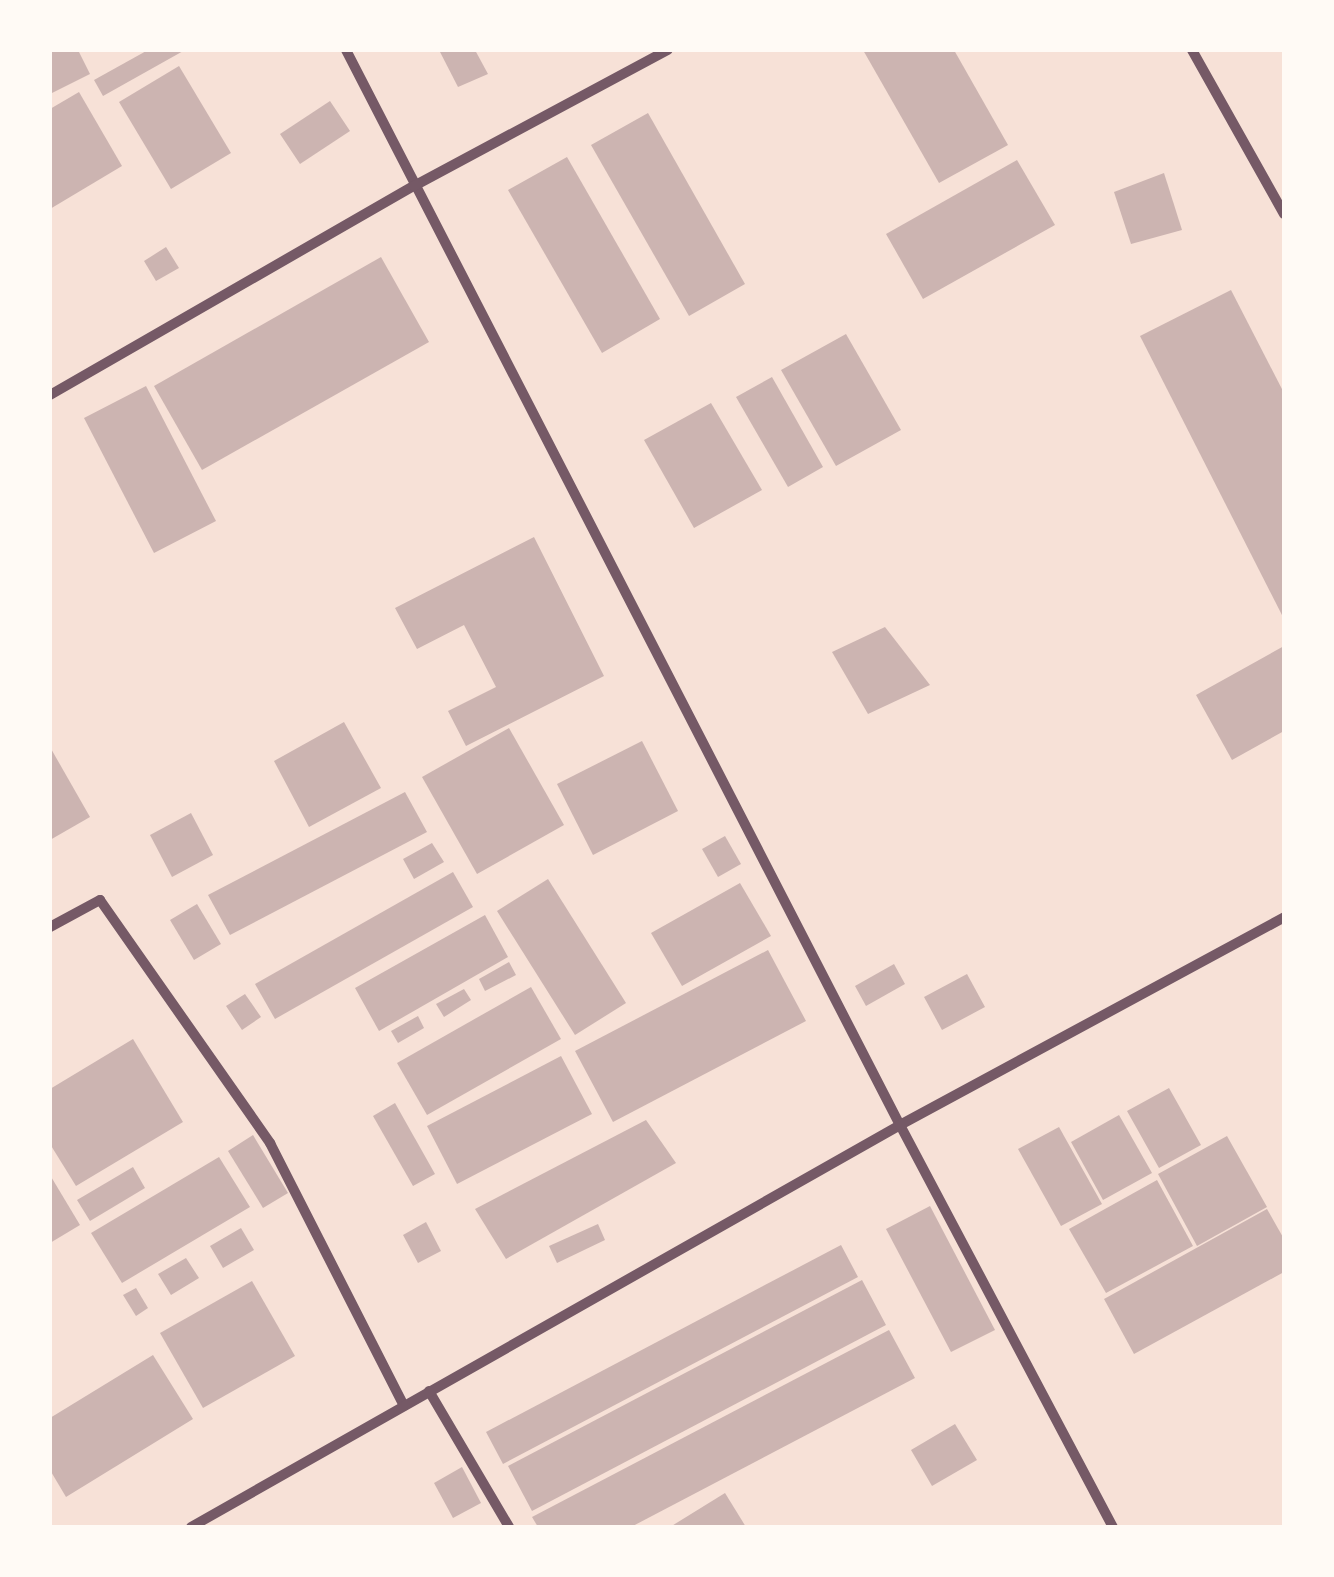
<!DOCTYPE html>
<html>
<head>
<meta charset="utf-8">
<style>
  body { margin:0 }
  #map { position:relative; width:1334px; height:1577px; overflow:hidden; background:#f7e1d7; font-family:"Varela Round",sans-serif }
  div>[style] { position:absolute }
  .building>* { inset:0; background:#ccb4b1 }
  .minor>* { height:10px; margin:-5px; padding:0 5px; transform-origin:5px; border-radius:5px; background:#755966 }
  span { translate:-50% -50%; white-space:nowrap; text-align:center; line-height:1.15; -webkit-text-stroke:9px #fffaf5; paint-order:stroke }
  .frame { position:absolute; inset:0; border:52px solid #fffaf5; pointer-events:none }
</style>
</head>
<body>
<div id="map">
  <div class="building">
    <div style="clip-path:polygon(50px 50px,78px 50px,90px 74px,50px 94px)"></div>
    <div style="clip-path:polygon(148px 50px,185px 50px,103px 96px,94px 80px)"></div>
    <div style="clip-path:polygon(439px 50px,475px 50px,488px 74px,458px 87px)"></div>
    <div style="clip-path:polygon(863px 50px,954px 50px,1008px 145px,939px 183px)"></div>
    <div style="clip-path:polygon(179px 66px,231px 153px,171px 189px,119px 102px)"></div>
    <div style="clip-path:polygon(79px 92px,122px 166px,50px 209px,50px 109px)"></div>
    <div style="clip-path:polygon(330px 101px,350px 131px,300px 164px,280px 134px)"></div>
    <div style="clip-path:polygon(648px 113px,745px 284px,689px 316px,591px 145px)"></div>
    <div style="clip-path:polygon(567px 157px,660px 319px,602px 353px,508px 190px)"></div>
    <div style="clip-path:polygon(1017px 160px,1055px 225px,923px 299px,886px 234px)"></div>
    <div style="clip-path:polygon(1164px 173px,1182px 230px,1131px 244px,1114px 192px)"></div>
    <div style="clip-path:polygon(166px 247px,179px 268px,156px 281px,144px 261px)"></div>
    <div style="clip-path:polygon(381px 257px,429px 342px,202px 470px,154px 386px)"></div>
    <div style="clip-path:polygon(1231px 290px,1284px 393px,1284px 619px,1140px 336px)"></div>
    <div style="clip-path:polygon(846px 334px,901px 430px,836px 466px,781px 370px)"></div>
    <div style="clip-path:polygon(772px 377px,823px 467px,788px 487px,736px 397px)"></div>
    <div style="clip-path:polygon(146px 386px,216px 521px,154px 553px,84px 418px)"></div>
    <div style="clip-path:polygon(711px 403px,762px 490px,694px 528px,644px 440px)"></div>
    <div style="clip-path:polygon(534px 537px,604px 676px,466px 746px,448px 711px,496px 687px,464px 625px,417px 649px,395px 608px)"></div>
    <div style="clip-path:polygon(885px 627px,930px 685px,868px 714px,832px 652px)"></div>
    <div style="clip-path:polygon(1284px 646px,1284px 731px,1232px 760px,1196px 695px)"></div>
    <div style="clip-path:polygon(344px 722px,381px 788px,309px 827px,274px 761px)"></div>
    <div style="clip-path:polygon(509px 728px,564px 825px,477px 874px,422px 777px)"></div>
    <div style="clip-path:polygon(642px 741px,678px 811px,593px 855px,557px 784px)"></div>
    <div style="clip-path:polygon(50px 747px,90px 817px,50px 840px)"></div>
    <div style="clip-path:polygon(405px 792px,427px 832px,230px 935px,208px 895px)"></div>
    <div style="clip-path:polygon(191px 813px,213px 855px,172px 877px,150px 835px)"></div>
    <div style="clip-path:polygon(725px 836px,741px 864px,718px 877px,702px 849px)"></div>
    <div style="clip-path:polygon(432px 843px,444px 862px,414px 879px,403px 859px)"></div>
    <div style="clip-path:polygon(453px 872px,473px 907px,275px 1019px,255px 984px)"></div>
    <div style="clip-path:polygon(548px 879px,626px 1003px,575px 1035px,497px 911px)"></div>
    <div style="clip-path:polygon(740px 883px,771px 936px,682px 986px,651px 933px)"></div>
    <div style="clip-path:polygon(197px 904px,221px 944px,194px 960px,170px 920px)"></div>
    <div style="clip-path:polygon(485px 915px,508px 957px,379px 1031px,355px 988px)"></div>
    <div style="clip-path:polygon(768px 950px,806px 1021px,613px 1122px,575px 1051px)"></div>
    <div style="clip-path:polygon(509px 962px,516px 975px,485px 991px,479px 979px)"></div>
    <div style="clip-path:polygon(894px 964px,905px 984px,866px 1006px,855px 986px)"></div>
    <div style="clip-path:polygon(967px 974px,985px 1007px,942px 1030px,924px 997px)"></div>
    <div style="clip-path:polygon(531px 987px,561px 1039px,427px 1115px,397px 1063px)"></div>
    <div style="clip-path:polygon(464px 989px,471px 1000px,444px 1017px,436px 1004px)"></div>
    <div style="clip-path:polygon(245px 994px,261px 1017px,242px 1030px,226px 1006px)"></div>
    <div style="clip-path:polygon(418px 1016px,424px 1028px,398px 1043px,391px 1031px)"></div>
    <div style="clip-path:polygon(133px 1039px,183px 1122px,76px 1186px,50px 1144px,50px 1089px)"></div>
    <div style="clip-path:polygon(561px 1056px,592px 1114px,457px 1184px,427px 1126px)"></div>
    <div style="clip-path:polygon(1169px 1088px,1201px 1145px,1159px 1168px,1127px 1111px)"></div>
    <div style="clip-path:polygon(395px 1103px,435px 1174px,413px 1186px,373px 1116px)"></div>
    <div style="clip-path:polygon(1119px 1115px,1152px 1173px,1103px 1200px,1071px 1142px)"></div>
    <div style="clip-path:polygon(646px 1120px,676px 1163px,506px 1259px,475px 1209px)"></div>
    <div style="clip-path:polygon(1059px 1127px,1102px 1204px,1061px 1226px,1018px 1149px)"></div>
    <div style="clip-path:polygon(253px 1135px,288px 1193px,263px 1208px,228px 1151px)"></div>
    <div style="clip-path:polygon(1227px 1136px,1267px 1207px,1197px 1246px,1158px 1174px)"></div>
    <div style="clip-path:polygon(219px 1157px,250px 1207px,122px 1283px,91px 1233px)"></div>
    <div style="clip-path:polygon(133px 1167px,145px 1188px,90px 1221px,77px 1200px)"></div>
    <div style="clip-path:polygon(50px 1175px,80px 1225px,50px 1243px)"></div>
    <div style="clip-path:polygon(1157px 1180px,1193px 1246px,1106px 1293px,1069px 1229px)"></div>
    <div style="clip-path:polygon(930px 1206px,995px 1330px,951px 1352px,886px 1229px)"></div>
    <div style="clip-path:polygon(1267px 1209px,1284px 1239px,1284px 1272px,1134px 1354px,1104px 1299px)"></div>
    <div style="clip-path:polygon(426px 1222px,441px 1251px,418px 1263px,403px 1235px)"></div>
    <div style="clip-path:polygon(598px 1224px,605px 1240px,557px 1263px,549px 1246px)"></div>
    <div style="clip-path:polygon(241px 1228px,254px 1250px,223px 1268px,210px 1246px)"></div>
    <div style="clip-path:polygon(841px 1245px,858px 1277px,503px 1464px,486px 1432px)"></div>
    <div style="clip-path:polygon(186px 1258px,199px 1278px,171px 1295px,158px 1274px)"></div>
    <div style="clip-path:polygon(862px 1280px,886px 1325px,532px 1511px,508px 1466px)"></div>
    <div style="clip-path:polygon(252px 1281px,295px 1356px,203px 1408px,160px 1333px)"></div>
    <div style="clip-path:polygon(136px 1288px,148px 1308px,136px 1316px,123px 1295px)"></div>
    <div style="clip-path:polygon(889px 1330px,915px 1378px,631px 1527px,538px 1527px,532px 1517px)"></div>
    <div style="clip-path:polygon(153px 1355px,193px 1419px,66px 1497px,50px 1470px,50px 1418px)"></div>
    <div style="clip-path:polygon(955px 1424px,977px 1460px,932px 1486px,911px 1450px)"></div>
    <div style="clip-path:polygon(462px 1467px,481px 1503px,453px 1518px,434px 1483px)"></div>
    <div style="clip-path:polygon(725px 1493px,746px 1527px,670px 1527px)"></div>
  </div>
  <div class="minor">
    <div style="left:346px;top:50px;width:1209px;rotate:62.74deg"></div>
    <div style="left:900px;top:1125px;width:455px;rotate:62.1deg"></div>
    <div style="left:1192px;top:50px;width:188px;rotate:60.7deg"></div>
    <div style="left:50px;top:395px;width:420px;rotate:-29.9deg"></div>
    <div style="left:414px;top:186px;width:288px;rotate:-28.2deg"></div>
    <div style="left:50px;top:927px;width:57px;rotate:-28.4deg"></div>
    <div style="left:100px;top:900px;width:297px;rotate:55deg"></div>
    <div style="left:270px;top:1143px;width:295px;rotate:63deg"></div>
    <div style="left:429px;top:1391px;width:158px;rotate:59.5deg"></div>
    <div style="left:191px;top:1527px;width:815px;rotate:-29.55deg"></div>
    <div style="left:900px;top:1125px;width:437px;rotate:-28.4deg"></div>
  </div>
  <div class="frame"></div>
</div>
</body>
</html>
